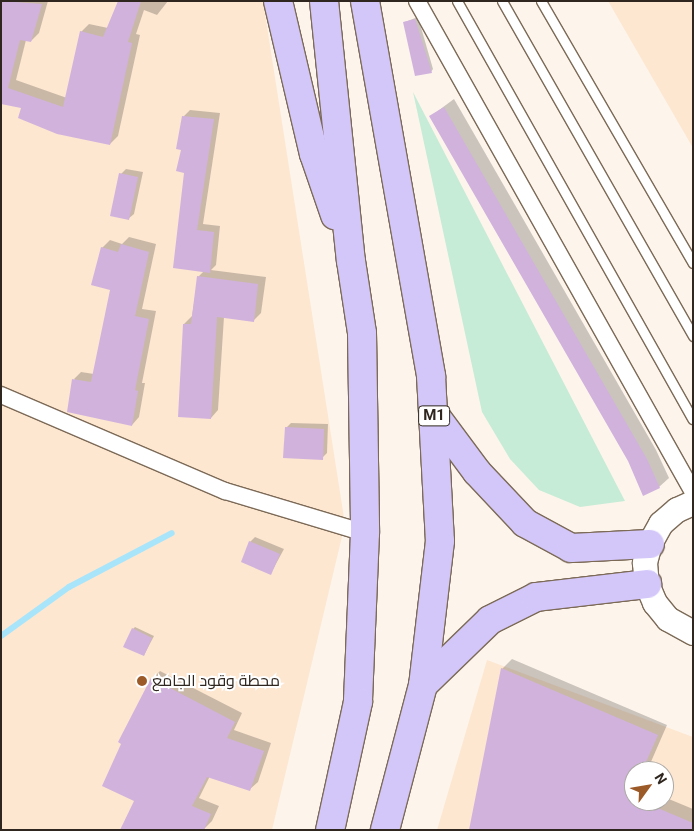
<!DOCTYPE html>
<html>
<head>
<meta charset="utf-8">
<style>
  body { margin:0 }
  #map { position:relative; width:694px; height:831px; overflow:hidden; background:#fdf5ec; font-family:Roboto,Cairo,sans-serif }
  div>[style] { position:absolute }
  .built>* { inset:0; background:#fde7d1 }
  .green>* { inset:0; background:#c6ecd7 }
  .shadow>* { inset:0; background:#0003 }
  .stream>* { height:6px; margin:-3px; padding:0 3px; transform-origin:3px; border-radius:3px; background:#a8e5fb }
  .building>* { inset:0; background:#d1b2dd }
  .roads { filter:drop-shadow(1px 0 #7c6a57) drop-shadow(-1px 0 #7c6a57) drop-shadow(0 1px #7c6a57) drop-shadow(0 -1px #7c6a57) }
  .lane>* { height:9px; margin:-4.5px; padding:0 4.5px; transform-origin:4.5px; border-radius:4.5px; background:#fff }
  .street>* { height:16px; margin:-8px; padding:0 8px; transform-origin:8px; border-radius:8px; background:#fff }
  .secondary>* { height:24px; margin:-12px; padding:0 12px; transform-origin:12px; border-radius:12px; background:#fff }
  .highway>* { height:28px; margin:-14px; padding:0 14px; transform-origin:14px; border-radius:14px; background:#d3c7f9 }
  .dots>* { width:14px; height:14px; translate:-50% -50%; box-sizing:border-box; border:2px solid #fff; border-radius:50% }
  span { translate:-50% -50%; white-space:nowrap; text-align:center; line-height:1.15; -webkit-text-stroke:4px #fff; paint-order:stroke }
  .shield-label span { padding:1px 4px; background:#fff; border:1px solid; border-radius:4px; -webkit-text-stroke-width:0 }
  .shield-label { font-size:15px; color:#2f271f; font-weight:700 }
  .poi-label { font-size:16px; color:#2f271f }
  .left { translate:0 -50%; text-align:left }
  .frame { position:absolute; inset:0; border:2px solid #2f271f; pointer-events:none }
  .north { position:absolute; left:624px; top:761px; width:50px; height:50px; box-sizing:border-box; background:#fff; border:1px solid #aca9a5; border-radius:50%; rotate:58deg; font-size:14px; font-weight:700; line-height:20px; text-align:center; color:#2f271f }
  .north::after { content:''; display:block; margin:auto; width:18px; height:22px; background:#9c5a28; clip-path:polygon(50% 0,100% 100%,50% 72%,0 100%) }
</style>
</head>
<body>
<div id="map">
  <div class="built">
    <div style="clip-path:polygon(1px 1px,263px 1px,345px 524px,272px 830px,1px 830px)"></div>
    <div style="clip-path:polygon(608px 1px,693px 1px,693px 148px)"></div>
    <div style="clip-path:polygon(evenodd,487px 660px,693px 737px,693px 830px,437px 830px,487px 660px,634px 771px,664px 771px,664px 801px,634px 801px,634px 771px)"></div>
  </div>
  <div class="green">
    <div style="clip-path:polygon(413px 92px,625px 501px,580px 507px,539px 490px,510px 459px,482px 412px)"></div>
  </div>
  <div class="shadow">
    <div style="clip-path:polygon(1px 1px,48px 1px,39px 33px,31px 41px,26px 40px,16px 80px,67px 98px,81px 32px,89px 24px,108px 28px,119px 1px,168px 1px,157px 15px,144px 10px,136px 34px,140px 35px,118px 136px,110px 144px,23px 107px,1px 103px)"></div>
    <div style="clip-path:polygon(418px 17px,433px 69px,431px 72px,405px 22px)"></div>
    <div style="clip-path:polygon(454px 99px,656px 450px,669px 478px,659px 487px,630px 461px,431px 116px)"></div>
    <div style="clip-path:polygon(190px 110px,220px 113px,203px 224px,220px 226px,216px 265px,211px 270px,266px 277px,261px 313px,254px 320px,224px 317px,218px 410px,211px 418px,184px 324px,192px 316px,198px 277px,204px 271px,182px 149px,178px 148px,184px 116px)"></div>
    <div style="clip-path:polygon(126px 169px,143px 172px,134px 214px,128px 219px,121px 174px)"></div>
    <div style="clip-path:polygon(129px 237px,156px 244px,142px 309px,156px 311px,142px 383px,145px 383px,139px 417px,132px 425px,74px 379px,81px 372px,94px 374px,111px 289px,102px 248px,110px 240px,122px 244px)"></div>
    <div style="clip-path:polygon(291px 423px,328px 424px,327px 453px,322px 458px,286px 428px)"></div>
    <div style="clip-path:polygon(255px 537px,284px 549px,271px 573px,250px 542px)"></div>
    <div style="clip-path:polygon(135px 627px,154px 636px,144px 655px,133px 629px)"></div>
    <div style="clip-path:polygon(512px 659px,667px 725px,647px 771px,634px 771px,634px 801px,664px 801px,664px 797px,693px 809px,693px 830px,657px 830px,502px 669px)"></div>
    <div style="clip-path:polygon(160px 671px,242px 713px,234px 730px,271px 743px,258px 782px,249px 790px,210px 776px,199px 798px,219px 806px,212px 821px,204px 829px,177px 818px,152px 679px)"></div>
  </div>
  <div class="stream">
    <div style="left:1px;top:636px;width:84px;rotate:-35.8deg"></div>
    <div style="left:69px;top:587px;width:116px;rotate:-27.7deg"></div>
  </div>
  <div class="building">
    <div style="clip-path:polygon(1px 1px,42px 4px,31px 42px,20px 40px,8px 88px,63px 107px,80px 31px,103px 37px,118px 1px,141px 1px,128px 42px,132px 43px,110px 145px,57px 134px,18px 118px,21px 108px,1px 104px)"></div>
    <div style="clip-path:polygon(415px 19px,432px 73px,415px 76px,403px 22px)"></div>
    <div style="clip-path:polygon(444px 107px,647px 459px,660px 488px,643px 496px,628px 461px,429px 116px)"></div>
    <div style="clip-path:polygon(182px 116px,214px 119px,197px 230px,214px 232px,210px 273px,173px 268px,184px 173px,176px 171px,181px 150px,176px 149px)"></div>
    <div style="clip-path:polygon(119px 173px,138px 177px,129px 220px,110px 216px)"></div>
    <div style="clip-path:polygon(121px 244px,149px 252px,135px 316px,149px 319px,135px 390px,138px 391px,132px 426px,67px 412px,72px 379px,91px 382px,110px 290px,91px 285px,101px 247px,118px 252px)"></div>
    <div style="clip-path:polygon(197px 276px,258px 284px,254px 322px,217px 317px,211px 419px,178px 417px,183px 324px,191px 324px)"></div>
    <div style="clip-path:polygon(285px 427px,324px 429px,323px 460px,283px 458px)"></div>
    <div style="clip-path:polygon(249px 541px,280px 554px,271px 575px,241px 562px)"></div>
    <div style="clip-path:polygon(132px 628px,152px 638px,144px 656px,123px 647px)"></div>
    <div style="clip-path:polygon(501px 668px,658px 735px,642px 771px,634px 771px,634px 801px,641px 801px,693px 823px,693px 830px,469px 830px)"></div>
    <div style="clip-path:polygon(151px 678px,235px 722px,227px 738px,264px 751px,250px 791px,207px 777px,192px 806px,211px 814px,204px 830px,120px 830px,134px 801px,102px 786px,121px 744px,118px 742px)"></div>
  </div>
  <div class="roads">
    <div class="lane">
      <div style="left:457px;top:1px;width:480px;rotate:60.6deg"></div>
      <div style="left:502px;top:1px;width:386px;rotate:60.3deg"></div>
      <div style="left:541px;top:1px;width:303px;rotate:59.9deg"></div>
    </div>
    <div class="street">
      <div style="left:417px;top:1px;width:563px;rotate:60.66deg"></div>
      <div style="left:1px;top:395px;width:244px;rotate:23.2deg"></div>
      <div style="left:225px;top:491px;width:146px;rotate:16.7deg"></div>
    </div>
    <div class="secondary">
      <div style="left:693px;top:503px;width:17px;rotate:156deg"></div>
      <div style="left:677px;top:510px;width:21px;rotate:139deg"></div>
      <div style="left:661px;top:524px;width:23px;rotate:119deg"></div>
      <div style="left:650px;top:544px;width:20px;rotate:105deg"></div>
      <div style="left:645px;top:563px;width:21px;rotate:85deg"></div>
      <div style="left:647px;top:584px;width:21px;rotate:67deg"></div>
      <div style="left:655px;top:603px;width:21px;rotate:51deg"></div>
      <div style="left:668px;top:619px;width:29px;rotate:29deg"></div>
    </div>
    <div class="highway">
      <div style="left:278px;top:1px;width:157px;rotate:76.8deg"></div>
      <div style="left:314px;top:154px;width:65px;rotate:71deg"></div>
      <div style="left:324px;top:1px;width:261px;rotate:84.1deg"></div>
      <div style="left:351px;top:261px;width:73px;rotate:81.3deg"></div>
      <div style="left:362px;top:333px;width:200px;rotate:89.1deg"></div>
      <div style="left:365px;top:533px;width:169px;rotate:92.4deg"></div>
      <div style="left:358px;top:702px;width:131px;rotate:102.3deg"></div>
      <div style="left:365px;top:1px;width:381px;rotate:80deg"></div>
      <div style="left:431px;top:376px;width:165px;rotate:86.9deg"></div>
      <div style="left:440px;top:541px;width:145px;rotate:96.7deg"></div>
      <div style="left:423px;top:685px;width:150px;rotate:104.7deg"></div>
      <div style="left:434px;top:414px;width:72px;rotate:53.4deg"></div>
      <div style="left:477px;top:472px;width:70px;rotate:46.7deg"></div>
      <div style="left:525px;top:523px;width:52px;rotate:28.5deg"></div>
      <div style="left:571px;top:548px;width:79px;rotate:-2.9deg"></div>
      <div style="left:423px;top:685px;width:93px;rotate:-44.1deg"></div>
      <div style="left:490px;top:620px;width:51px;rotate:-26.6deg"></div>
      <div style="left:536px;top:597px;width:112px;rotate:-6.7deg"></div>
    </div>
  </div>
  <div class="dots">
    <div style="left:142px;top:681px;background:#9c5a28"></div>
  </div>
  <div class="shield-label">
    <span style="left:434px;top:416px">M1</span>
  </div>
  <div class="poi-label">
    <span class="left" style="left:152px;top:681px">محطة وقود الجامع</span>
  </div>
  <div class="frame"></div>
  <div class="north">N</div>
</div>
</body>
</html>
